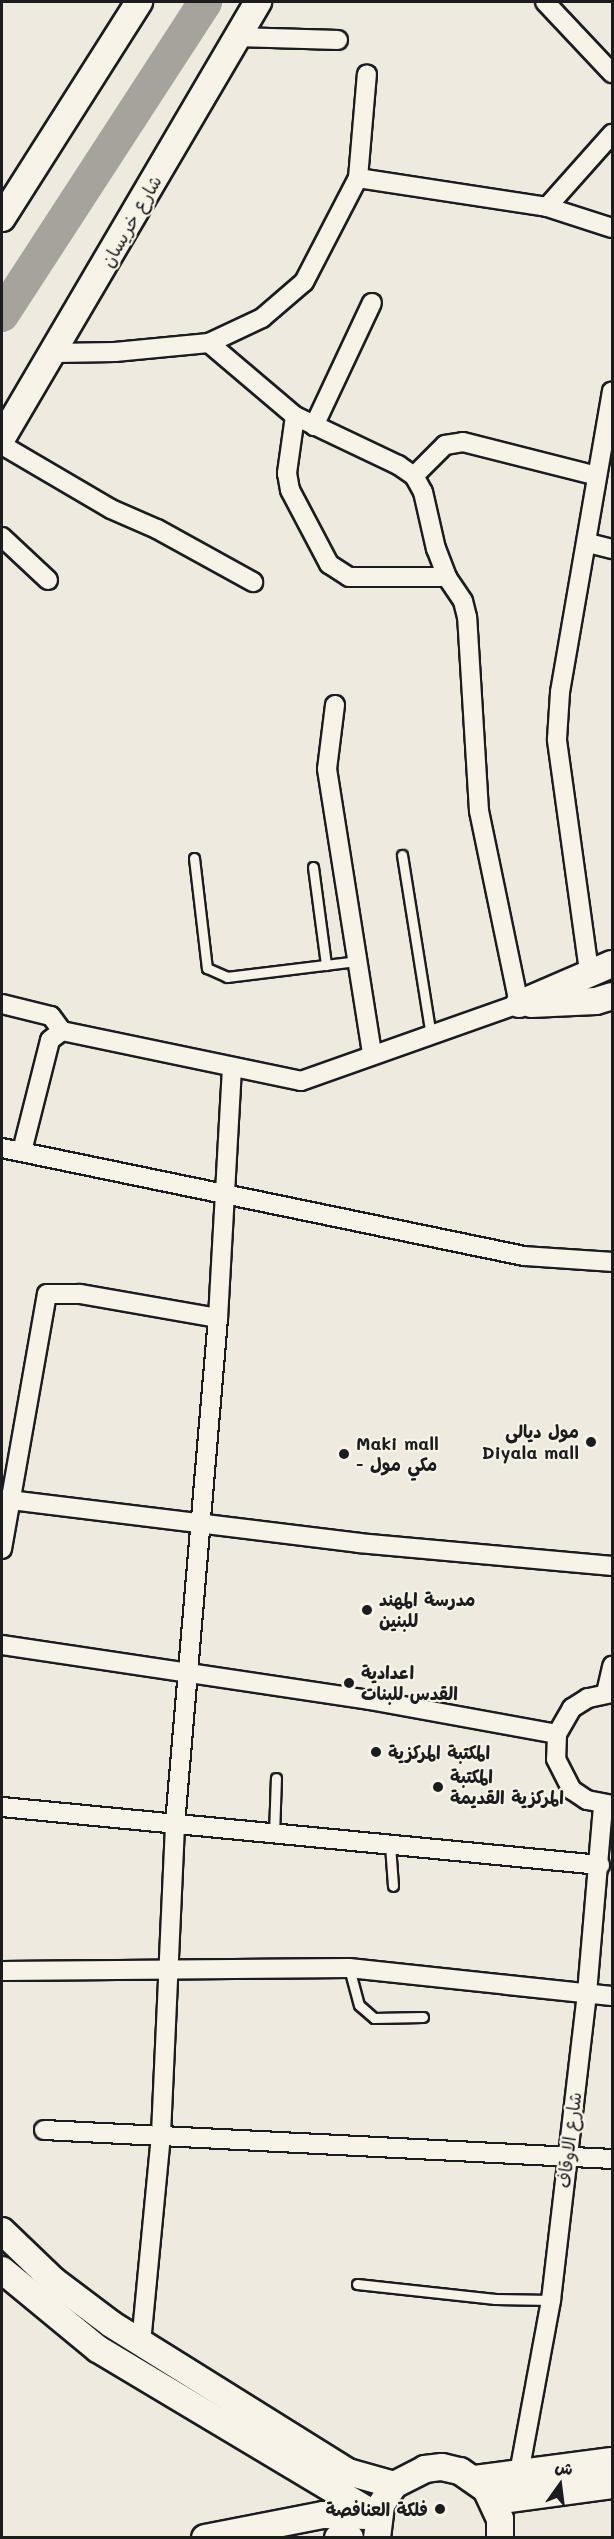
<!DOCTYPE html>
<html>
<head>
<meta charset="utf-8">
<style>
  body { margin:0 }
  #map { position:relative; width:614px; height:2539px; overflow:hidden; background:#eeeae0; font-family:Mali,"Playpen Sans Arabic",sans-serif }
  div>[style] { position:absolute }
  .river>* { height:34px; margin:-17px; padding:0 17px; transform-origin:17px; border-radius:17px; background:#a6a39d }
  .roads { filter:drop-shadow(2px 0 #1c1c1c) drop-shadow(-2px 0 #1c1c1c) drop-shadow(0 2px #1c1c1c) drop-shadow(0 -2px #1c1c1c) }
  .lane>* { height:9px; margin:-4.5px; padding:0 4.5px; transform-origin:4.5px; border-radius:4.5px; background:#f7f3e8 }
  .street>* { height:18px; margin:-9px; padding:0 9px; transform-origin:9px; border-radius:9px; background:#f7f3e8 }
  .secondary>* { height:26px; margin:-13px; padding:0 13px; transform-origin:13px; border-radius:13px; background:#f7f3e8 }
  .dots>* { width:16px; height:16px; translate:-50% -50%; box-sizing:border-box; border:3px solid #f7f3e8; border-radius:50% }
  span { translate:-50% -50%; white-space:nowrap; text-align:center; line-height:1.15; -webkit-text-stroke:4.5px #f7f3e8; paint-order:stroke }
  .street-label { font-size:18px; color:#1c1c1c }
  .poi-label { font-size:18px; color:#1c1c1c; font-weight:700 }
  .right { translate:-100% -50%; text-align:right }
  .left { translate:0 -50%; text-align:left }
  .frame { position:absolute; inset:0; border:3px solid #1c1c1c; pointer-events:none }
  .north { position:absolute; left:530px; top:2455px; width:60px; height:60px; -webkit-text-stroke:4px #f7f3e8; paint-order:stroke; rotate:14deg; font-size:16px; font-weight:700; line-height:24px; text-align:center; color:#1c1c1c }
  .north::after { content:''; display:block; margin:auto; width:21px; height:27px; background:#1c1c1c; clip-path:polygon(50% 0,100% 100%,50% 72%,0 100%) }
</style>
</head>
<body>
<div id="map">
  <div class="river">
    <div style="left:2px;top:315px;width:373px;rotate:-57deg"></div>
  </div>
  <div class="roads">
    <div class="lane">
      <div style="left:402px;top:855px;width:183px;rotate:80.9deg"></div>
      <div style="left:194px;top:858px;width:111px;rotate:83.3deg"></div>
      <div style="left:207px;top:968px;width:22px;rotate:24deg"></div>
      <div style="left:227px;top:977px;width:132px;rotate:-7deg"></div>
      <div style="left:313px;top:867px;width:99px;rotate:82.4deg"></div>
      <div style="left:274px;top:1834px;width:56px;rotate:-88deg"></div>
      <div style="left:390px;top:1845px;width:41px;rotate:85.8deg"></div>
      <div style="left:349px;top:1968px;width:38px;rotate:75deg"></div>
      <div style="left:359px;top:2005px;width:20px;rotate:41deg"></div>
      <div style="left:374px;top:2018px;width:49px;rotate:-1.2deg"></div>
      <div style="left:357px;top:2284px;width:139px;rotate:6.2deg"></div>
      <div style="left:495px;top:2299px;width:56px;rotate:1deg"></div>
    </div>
    <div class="street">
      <div style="left:545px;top:2px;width:98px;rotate:46.7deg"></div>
      <div style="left:237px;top:37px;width:101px;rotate:1.7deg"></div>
      <div style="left:358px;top:178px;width:191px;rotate:8.7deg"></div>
      <div style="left:547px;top:207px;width:68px;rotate:17.9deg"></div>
      <div style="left:547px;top:207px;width:98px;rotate:-48.3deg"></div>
      <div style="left:55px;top:353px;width:60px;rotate:-1deg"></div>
      <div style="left:115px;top:352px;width:94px;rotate:-5.5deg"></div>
      <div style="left:209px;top:343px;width:59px;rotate:-25.3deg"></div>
      <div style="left:262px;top:318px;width:55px;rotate:-40.6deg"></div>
      <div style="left:304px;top:282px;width:117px;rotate:-62.6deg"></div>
      <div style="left:358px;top:178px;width:104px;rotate:-85.1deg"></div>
      <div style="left:295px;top:416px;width:58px;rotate:98deg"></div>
      <div style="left:287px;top:473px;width:17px;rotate:80deg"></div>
      <div style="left:290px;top:490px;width:84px;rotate:62.2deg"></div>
      <div style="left:329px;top:564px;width:24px;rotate:33deg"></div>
      <div style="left:349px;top:577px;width:98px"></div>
      <div style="left:314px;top:426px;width:136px;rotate:-64.8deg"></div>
      <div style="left:2px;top:445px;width:126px;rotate:30.4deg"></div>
      <div style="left:111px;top:509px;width:50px;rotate:23.5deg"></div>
      <div style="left:157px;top:529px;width:110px;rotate:28.9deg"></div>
      <div style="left:414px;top:476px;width:44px;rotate:-45deg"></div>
      <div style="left:445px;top:445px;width:18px;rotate:-9deg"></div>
      <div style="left:463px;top:442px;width:138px;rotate:14.2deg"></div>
      <div style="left:2px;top:537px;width:63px;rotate:43.1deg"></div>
      <div style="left:588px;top:543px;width:25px;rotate:14deg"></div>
      <div style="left:335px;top:705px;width:64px;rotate:97.1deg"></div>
      <div style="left:327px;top:769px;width:289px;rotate:81deg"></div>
      <div style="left:589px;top:971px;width:234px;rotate:-97.9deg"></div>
      <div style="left:557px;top:739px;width:47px;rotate:-86.3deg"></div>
      <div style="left:560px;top:692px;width:305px;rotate:-80.2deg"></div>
      <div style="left:2px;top:1004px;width:50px;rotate:13.8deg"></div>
      <div style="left:51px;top:1016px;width:19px;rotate:54deg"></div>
      <div style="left:62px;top:1031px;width:244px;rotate:11.8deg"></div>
      <div style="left:301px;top:1081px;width:231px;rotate:-19.5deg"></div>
      <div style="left:519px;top:1004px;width:197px;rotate:-101.7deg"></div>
      <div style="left:479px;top:811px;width:194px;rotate:-93.5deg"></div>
      <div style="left:467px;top:617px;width:16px;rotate:-104deg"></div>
      <div style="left:463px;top:601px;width:29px;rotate:-124deg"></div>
      <div style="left:447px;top:577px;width:30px;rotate:-111deg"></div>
      <div style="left:436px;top:549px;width:58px;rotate:-102.8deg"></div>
      <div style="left:423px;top:492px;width:18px;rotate:-119deg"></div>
      <div style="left:414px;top:476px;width:19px;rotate:-145deg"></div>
      <div style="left:398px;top:465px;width:114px;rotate:-154.6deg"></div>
      <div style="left:295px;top:416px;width:113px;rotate:-139.7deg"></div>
      <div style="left:2px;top:1148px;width:533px;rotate:11.69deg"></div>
      <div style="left:524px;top:1256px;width:88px;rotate:3.9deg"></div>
      <div style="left:22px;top:1151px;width:114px;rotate:-75.8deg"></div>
      <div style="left:50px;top:1040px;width:15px;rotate:-37deg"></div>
      <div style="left:2px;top:1499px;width:360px;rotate:7deg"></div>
      <div style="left:359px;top:1543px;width:254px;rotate:5.2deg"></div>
      <div style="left:2px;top:1549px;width:259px;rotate:-80deg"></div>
      <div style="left:47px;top:1294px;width:33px"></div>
      <div style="left:80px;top:1294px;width:140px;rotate:9.9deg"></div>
      <div style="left:2px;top:1645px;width:372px;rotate:8.5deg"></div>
      <div style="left:370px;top:1700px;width:190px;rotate:10.3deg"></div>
      <div style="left:606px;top:1693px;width:28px;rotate:-77deg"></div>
      <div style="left:612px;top:1693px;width:25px;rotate:168deg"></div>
      <div style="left:588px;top:1698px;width:19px;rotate:148deg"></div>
      <div style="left:572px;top:1708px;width:30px;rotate:120deg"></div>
      <div style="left:557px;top:1734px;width:25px;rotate:92deg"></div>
      <div style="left:556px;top:1759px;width:35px;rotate:63deg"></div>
      <div style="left:572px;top:1790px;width:18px;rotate:34deg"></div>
      <div style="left:587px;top:1800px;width:25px;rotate:11deg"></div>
      <div style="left:2px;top:1807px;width:601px;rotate:5.54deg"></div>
      <div style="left:2px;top:1971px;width:347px;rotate:-0.5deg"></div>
      <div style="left:349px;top:1968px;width:264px;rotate:6.1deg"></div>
      <div style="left:44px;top:2130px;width:569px;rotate:2.92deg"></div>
      <div style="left:141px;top:2343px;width:210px;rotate:-84.5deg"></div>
      <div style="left:161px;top:2134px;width:310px;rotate:-87.4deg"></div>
      <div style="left:175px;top:1824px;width:508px;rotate:-85.14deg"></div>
      <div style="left:218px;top:1318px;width:251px;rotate:-86.8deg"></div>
      <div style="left:519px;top:2473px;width:176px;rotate:-79.5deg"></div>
      <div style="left:551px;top:2300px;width:309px;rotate:-83.3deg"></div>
      <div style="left:587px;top:1993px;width:189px;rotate:-85.1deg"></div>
    </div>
    <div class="secondary">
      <div style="left:2px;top:218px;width:256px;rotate:-57.6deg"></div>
      <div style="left:2px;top:438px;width:506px;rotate:-59.58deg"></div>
      <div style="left:519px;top:1004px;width:101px;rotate:-23.3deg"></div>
      <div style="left:531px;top:1004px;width:65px;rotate:-2.6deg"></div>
      <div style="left:596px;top:1001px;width:17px;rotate:-17deg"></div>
      <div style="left:2px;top:2231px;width:72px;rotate:43.9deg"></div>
      <div style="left:54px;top:2281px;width:71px;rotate:37deg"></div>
      <div style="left:111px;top:2324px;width:279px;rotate:32deg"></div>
      <div style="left:348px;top:2472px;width:48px;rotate:15.8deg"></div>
      <div style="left:2px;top:2270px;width:124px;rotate:39.5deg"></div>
      <div style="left:98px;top:2349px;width:325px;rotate:30.9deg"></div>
      <div style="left:475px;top:2479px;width:138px;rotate:-7.5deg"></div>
      <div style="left:494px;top:2501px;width:119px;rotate:-7.7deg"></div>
      <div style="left:205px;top:2538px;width:120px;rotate:-11deg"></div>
      <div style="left:323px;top:2515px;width:45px;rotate:1.3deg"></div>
      <div style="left:338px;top:2538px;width:12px"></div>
      <div style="left:377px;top:2538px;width:33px;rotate:-83deg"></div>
      <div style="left:381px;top:2505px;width:24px;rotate:-57deg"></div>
      <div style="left:394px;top:2485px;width:35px;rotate:-27deg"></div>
      <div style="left:425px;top:2469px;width:17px;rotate:-7deg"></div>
      <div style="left:442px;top:2467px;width:18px;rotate:13deg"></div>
      <div style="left:460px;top:2471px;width:32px;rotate:35deg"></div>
      <div style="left:486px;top:2489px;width:33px;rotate:65deg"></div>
      <div style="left:500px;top:2519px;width:19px;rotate:90deg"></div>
    </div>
  </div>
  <div class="dots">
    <div style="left:591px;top:1442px;background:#1c1c1c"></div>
    <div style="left:344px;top:1454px;background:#1c1c1c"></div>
    <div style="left:367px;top:1610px;background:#1c1c1c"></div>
    <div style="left:349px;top:1683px;background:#1c1c1c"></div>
    <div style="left:376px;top:1752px;background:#1c1c1c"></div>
    <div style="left:438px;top:1787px;background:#1c1c1c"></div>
    <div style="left:440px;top:2509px;background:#1c1c1c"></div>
  </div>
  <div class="street-label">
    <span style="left:131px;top:221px;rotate:-60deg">شارع خريسان</span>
    <span style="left:569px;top:2140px;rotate:-83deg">شارع الاوقاف</span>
  </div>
  <div class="poi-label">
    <span class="right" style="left:579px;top:1442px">مول ديالى<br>Diyala mall</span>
    <span class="left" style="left:356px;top:1454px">Maki mall<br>- مكي مول</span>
    <span class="left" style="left:379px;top:1610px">مدرسة المهند<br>للبنين</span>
    <span class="left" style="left:361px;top:1683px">اعدادية<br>القدس للبنات</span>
    <span class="left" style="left:388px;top:1752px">المكتبة المركزية</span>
    <span class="left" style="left:450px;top:1787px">المكتبة<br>المركزية القديمة</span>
    <span class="right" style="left:428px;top:2509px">فلكة العنافصة</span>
  </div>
  <div class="frame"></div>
  <div class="north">ش</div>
</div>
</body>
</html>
